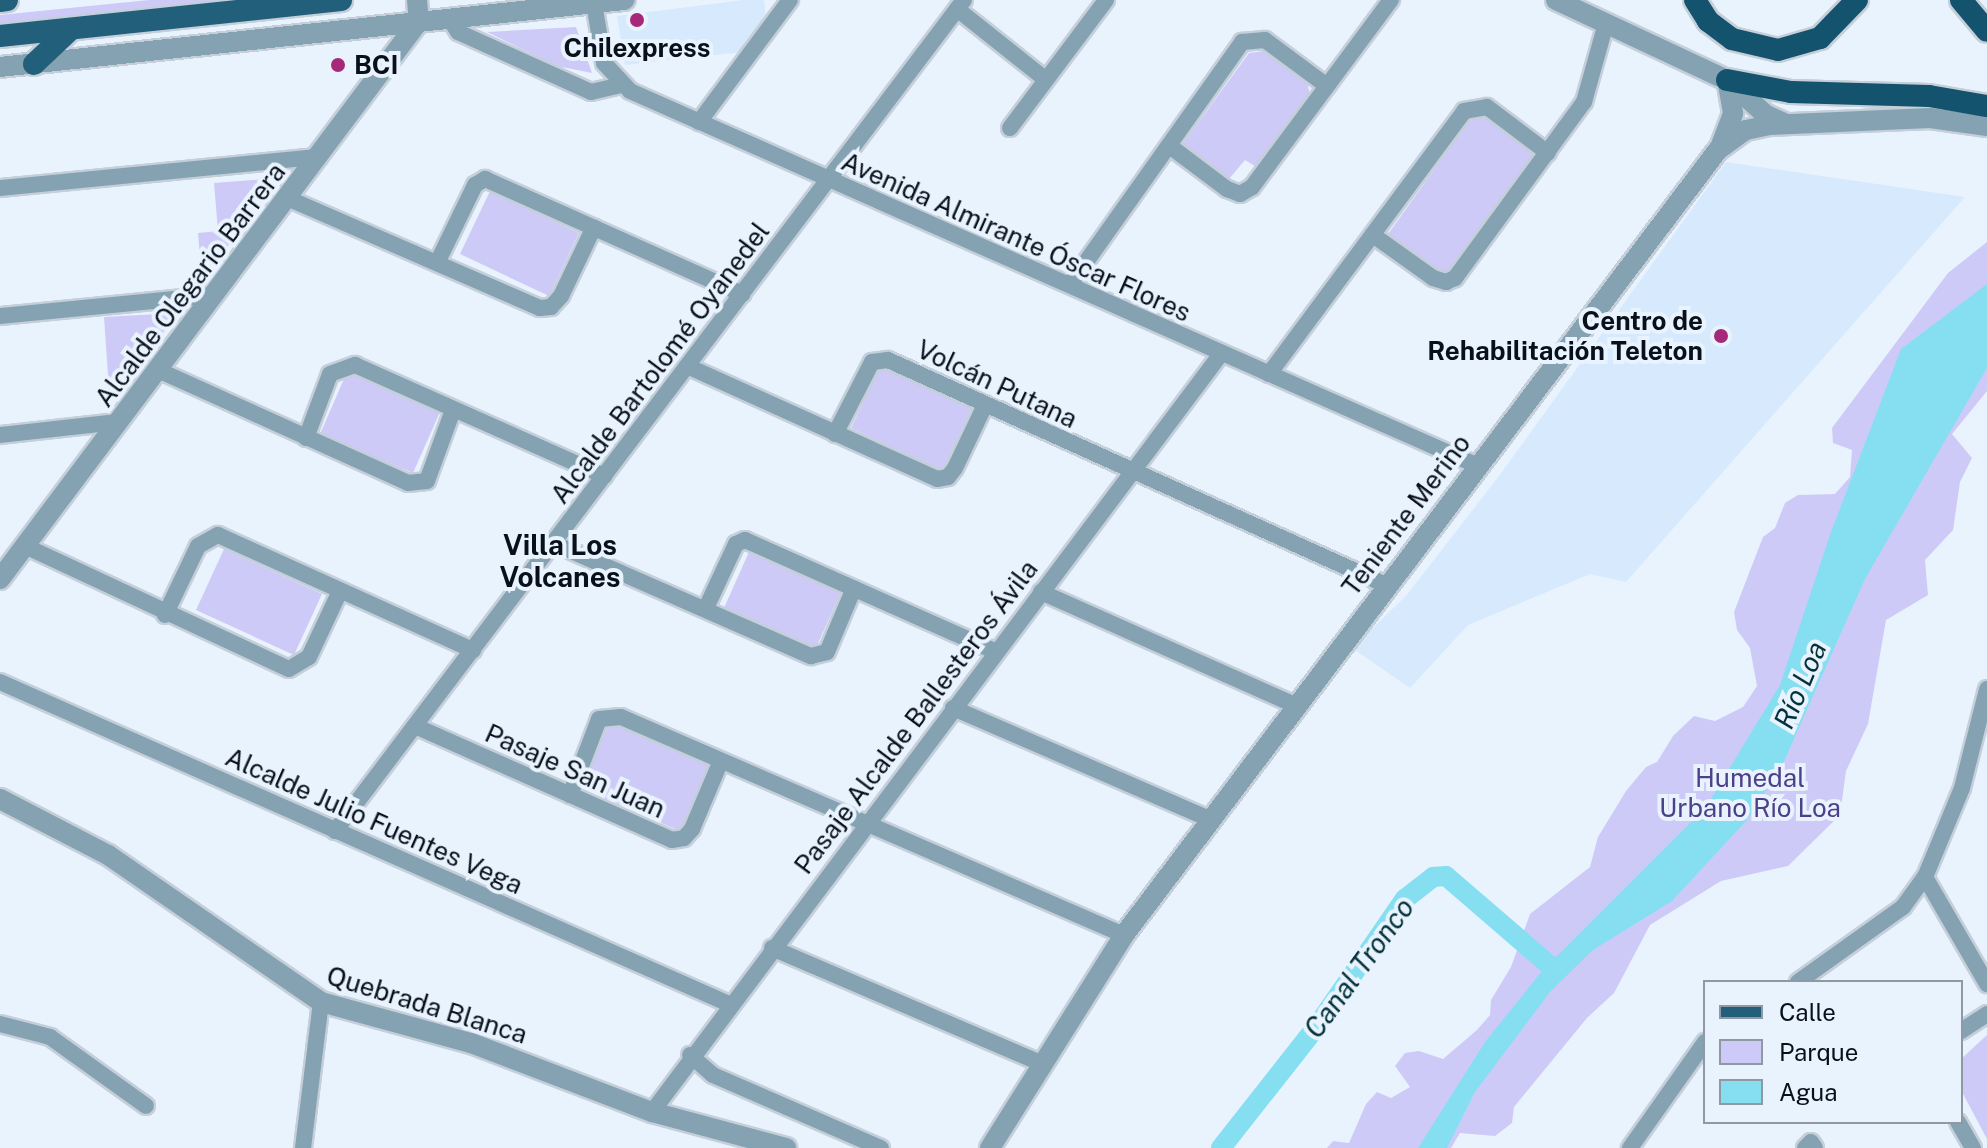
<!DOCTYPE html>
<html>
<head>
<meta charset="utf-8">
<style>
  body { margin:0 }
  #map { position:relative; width:1987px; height:1148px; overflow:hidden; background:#e9f3fe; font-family:"Public Sans",sans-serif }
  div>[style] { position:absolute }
  .built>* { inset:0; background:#d6e9fd }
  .green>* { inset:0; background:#cecaf8 }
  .water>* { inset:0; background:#85dff1 }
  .canal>* { height:20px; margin:-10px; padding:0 10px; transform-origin:10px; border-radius:10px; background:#85dff1 }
  .roads { filter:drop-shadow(2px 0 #c5cfda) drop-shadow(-2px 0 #c5cfda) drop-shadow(0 2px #c5cfda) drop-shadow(0 -2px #c5cfda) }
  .minor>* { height:16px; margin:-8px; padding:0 8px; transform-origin:8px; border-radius:8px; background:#84a2b2 }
  .tertiary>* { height:20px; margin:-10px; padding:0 10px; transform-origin:10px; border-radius:10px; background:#84a2b2 }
  .primary>* { height:22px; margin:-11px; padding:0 11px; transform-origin:11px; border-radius:11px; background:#225f7b }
  .trunk>* { height:22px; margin:-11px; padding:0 11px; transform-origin:11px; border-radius:11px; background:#14536d }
  .dots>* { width:22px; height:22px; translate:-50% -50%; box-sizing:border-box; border:4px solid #e9f3fe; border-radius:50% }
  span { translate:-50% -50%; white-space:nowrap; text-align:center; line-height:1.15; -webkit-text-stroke:8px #e9f3fe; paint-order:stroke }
  .poi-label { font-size:26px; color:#08111b; font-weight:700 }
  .left { translate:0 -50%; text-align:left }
  .right { translate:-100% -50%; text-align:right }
  .street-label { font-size:26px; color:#08111b }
  .park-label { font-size:26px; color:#4d408b }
  .neighbourhood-label { font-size:28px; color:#08111b; font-weight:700 }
  .water-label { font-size:28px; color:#04323a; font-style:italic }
  .legend { position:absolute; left:1703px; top:980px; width:260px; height:144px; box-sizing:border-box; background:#e9f3fe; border:2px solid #8f99a3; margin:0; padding:10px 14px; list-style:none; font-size:24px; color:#08111b }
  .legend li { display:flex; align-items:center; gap:16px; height:40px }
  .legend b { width:40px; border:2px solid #8f99a3 }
</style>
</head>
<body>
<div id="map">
  <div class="built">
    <div style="clip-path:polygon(744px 0,764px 0,766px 19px,742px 52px,625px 65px,617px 16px)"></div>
    <div style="clip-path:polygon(1726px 162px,1965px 197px,1626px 582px,1590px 574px,1468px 625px,1410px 688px,1352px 648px,1406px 596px,1499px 476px)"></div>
  </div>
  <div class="green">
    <div style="clip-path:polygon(149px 0,219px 0,0 28px,0 15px)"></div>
    <div style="clip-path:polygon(576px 27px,592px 73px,557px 66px,487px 32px)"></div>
    <div style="clip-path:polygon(1271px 50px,1307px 78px,1310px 97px,1258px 168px,1245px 160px,1223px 186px,1177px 152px,1249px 53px)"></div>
    <div style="clip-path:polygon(1477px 110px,1536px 152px,1447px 276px,1388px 234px)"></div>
    <div style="clip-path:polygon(279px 178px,202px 281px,198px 233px,218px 231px,214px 183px)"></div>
    <div style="clip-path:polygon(490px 191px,579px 233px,549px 296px,460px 254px)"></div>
    <div style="clip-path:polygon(1987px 242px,1987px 391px,1952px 434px,1972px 458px,1960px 482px,1953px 530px,1925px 560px,1928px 595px,1886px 620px,1868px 724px,1846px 771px,1840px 815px,1788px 866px,1721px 881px,1650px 925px,1614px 993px,1587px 1018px,1514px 1107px,1512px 1123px,1495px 1136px,1460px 1133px,1451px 1148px,1327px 1148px,1333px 1141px,1349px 1143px,1366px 1104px,1377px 1092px,1391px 1098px,1410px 1087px,1395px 1066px,1405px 1053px,1419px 1051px,1443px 1059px,1477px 1030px,1490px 1015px,1491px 1000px,1511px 967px,1530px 914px,1590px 867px,1598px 837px,1626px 791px,1646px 767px,1657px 762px,1673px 736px,1694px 716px,1715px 721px,1743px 707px,1757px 686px,1750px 648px,1737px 630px,1734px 612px,1763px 537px,1775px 528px,1785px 503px,1798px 495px,1835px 494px,1850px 477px,1852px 450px,1833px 443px,1832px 428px,1948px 273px)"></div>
    <div style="clip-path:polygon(178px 313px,110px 404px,104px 317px)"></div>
    <div style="clip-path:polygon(882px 363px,973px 406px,942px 471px,851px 428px)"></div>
    <div style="clip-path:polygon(347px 372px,440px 412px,413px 473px,320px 434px)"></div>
    <div style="clip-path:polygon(224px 549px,322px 594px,294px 655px,196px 610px)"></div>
    <div style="clip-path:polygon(749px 552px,841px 592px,816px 648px,724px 608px)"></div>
    <div style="clip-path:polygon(610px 721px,710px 765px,682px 832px,581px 788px)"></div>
    <div style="clip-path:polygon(1987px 1035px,1987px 1139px,1961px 1090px,1961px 1059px)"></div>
  </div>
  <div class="water">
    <div style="clip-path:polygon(1987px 284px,1987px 368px,1865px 579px,1782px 766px,1747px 820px,1672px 901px,1593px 950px,1550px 992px,1475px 1092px,1447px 1148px,1418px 1148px,1485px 1042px,1542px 971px,1706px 807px,1780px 685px,1831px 532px,1901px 349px)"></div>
  </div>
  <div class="canal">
    <div style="left:1221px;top:1148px;width:160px;rotate:-51.8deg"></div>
    <div style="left:1320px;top:1022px;width:150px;rotate:-55.4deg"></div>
    <div style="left:1405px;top:899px;width:36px;rotate:-38deg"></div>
    <div style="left:1433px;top:877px;width:13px;rotate:-4deg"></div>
    <div style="left:1446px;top:876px;width:145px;rotate:40.8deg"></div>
  </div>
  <div class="roads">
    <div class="minor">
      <div style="left:594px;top:3px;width:61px;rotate:80.5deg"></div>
      <div style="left:604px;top:63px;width:38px;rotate:47deg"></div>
      <div style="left:630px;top:91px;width:925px;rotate:23.85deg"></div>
      <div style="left:957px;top:9px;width:112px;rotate:38.5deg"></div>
      <div style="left:449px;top:18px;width:17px;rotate:57deg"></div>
      <div style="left:458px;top:32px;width:146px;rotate:24.3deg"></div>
      <div style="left:591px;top:92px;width:31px;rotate:-13deg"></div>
      <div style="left:699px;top:122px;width:152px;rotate:-53.3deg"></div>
      <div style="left:1010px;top:128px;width:160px;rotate:-53.1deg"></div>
      <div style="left:1171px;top:147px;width:70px;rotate:36.9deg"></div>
      <div style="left:1227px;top:189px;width:14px;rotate:21deg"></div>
      <div style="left:1240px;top:194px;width:14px;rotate:-30deg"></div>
      <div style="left:1252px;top:187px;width:233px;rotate:-53.4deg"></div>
      <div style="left:0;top:188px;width:321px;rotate:-5.6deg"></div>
      <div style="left:287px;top:198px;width:276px;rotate:23.5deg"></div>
      <div style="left:540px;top:308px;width:11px;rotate:-5deg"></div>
      <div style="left:551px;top:307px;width:15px;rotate:-48deg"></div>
      <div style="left:561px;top:296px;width:76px;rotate:-64.4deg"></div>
      <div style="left:1373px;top:235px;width:74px;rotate:35.6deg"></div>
      <div style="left:1433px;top:278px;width:14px;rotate:17deg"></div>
      <div style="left:1446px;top:282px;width:10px;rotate:-24deg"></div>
      <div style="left:1455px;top:278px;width:218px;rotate:-53.8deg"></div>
      <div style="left:1584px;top:102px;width:82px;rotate:-74.4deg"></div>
      <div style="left:437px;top:263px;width:87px;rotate:-64deg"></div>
      <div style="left:475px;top:185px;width:12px;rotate:-31deg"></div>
      <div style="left:485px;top:179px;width:282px;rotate:24.1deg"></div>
      <div style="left:1071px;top:283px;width:296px;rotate:-54.6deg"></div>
      <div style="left:1242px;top:42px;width:23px;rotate:-5deg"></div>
      <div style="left:1265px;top:40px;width:77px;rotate:36.6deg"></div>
      <div style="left:0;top:316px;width:215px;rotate:-5.6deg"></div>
      <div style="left:687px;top:366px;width:274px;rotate:24.3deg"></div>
      <div style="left:937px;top:479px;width:11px;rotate:-10deg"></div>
      <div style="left:948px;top:477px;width:11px;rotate:-52deg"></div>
      <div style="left:955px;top:468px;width:70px;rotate:-64.5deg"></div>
      <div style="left:158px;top:370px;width:274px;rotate:24.3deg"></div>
      <div style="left:408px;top:483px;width:19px;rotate:-6deg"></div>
      <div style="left:427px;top:481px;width:76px;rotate:-69.9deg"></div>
      <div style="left:1269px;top:374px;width:327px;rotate:-53.4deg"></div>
      <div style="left:1464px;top:111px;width:23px;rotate:-10deg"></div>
      <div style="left:1487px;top:107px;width:76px;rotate:37deg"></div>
      <div style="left:835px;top:434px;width:81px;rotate:-62.8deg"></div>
      <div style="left:872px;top:362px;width:16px;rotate:-7deg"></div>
      <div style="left:888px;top:360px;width:546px;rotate:24.31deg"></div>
      <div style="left:0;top:435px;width:119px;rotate:-6.3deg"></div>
      <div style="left:306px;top:438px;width:68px;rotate:-69.4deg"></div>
      <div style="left:330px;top:374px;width:27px;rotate:-20deg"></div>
      <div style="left:355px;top:365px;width:273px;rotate:24deg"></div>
      <div style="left:553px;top:543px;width:282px;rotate:23.7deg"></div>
      <div style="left:811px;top:656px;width:16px;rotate:-14deg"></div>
      <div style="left:827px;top:652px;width:69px;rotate:-67.1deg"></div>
      <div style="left:25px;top:546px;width:291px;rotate:25deg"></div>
      <div style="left:289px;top:669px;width:23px;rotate:-31deg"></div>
      <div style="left:309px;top:657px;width:73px;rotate:-64.8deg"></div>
      <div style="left:1041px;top:592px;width:278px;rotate:24deg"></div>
      <div style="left:706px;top:608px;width:71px;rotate:-64.9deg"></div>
      <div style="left:736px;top:544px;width:10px;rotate:-24deg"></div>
      <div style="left:745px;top:540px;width:275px;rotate:24deg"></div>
      <div style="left:165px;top:615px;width:76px;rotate:-64.4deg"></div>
      <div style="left:198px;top:546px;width:23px;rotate:-29deg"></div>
      <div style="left:218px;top:535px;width:280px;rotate:24.3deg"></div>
      <div style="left:0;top:682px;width:797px;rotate:23.83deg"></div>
      <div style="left:953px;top:708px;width:279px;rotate:23.4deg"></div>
      <div style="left:415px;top:726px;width:281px;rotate:23.9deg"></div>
      <div style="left:672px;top:840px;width:12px;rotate:-9deg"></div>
      <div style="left:684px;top:838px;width:12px;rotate:-48deg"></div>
      <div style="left:692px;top:829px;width:72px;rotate:-67deg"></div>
      <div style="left:570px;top:795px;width:81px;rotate:-69.1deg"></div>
      <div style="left:599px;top:719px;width:22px;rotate:-5deg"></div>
      <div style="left:621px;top:717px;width:548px;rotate:23.43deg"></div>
      <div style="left:335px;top:831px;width:1042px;rotate:-52.88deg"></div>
      <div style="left:1925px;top:877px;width:124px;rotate:59.9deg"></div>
      <div style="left:772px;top:948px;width:292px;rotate:23.2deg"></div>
      <div style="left:1798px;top:982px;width:129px;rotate:-35.5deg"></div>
      <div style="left:1903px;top:907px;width:37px;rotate:-54deg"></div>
      <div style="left:1925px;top:877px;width:96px;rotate:-67.4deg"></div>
      <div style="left:1962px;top:788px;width:102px;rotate:-75.8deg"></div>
      <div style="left:0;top:1024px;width:52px;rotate:14.6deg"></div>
      <div style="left:50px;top:1037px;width:118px;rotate:35.7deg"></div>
      <div style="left:1961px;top:1031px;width:31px;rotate:-33deg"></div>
      <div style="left:690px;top:1055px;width:30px;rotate:41deg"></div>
      <div style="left:713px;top:1075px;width:183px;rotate:23.5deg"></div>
      <div style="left:652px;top:1112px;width:948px;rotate:-53.11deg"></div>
      <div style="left:1958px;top:1122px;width:30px;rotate:60deg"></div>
      <div style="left:303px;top:1148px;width:147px;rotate:-83deg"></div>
      <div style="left:1630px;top:1148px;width:130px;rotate:-54.7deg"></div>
      <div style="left:1805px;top:1148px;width:8px;rotate:-45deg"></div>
      <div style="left:1811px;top:1142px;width:7px;rotate:56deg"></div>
    </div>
    <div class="tertiary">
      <div style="left:417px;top:0;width:21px;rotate:85deg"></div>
      <div style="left:1556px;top:0;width:189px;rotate:25.1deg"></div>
      <div style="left:1727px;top:80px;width:52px;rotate:41.9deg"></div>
      <div style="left:1766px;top:115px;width:22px;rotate:24deg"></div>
      <div style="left:0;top:67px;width:628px;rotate:-6.13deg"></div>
      <div style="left:1721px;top:145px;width:34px;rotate:-69deg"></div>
      <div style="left:1733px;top:113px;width:34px;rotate:-100deg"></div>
      <div style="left:0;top:579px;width:698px;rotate:-53.1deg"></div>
      <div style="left:0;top:799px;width:122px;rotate:27.4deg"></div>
      <div style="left:108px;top:855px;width:259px;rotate:34.6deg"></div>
      <div style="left:321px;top:1002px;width:156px;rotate:15.3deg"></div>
      <div style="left:471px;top:1043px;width:194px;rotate:20.9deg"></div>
      <div style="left:652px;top:1112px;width:139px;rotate:15deg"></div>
      <div style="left:990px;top:1148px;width:252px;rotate:-57.8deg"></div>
      <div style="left:1124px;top:935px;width:984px;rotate:-52.89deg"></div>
      <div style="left:1718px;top:150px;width:34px;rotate:-36deg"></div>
      <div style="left:1746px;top:130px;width:24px;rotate:-12deg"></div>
      <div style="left:1769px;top:125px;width:161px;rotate:-2.5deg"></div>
      <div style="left:1930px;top:118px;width:58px;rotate:8deg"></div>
    </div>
    <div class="primary">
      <div style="left:0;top:1px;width:7px;rotate:-8deg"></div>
      <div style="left:0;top:36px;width:343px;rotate:-6deg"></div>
      <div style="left:34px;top:64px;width:51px;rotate:-43.4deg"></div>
    </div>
    <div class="trunk">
      <div style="left:1695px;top:0;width:25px;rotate:58deg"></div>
      <div style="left:1708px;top:21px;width:30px;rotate:37deg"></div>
      <div style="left:1732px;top:39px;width:47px;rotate:13.4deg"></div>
      <div style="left:1778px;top:50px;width:44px;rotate:-15.9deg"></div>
      <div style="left:1820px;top:38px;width:53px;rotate:-45.8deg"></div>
      <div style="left:1961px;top:0;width:40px;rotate:50deg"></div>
      <div style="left:1727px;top:80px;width:65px;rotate:10.6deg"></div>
      <div style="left:1791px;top:92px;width:138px;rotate:1.7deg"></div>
      <div style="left:1929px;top:96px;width:59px;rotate:9.8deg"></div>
    </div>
  </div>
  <div class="dots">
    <div style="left:637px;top:20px;background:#a62879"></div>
    <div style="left:338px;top:65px;background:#a62879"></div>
    <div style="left:1721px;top:336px;background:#a62879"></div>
  </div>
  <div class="poi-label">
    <span style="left:637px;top:48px">Chilexpress</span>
    <span class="left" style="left:354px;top:65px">BCI</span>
    <span class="right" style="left:1703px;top:336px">Centro de<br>Rehabilitación Teleton</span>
  </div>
  <div class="street-label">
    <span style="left:1016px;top:237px;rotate:24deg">Avenida Almirante Óscar Flores</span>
    <span style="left:190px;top:285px;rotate:-53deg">Alcalde Olegario Barrera</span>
    <span style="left:660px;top:363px;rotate:-53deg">Alcalde Bartolomé Oyanedel</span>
    <span style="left:997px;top:384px;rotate:25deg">Volcán Putana</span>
    <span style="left:1406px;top:515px;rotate:-53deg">Teniente Merino</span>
    <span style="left:916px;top:717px;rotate:-53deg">Pasaje Alcalde Ballesteros Ávila</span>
    <span style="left:575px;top:771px;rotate:24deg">Pasaje San Juan</span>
    <span style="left:374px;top:821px;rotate:24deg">Alcalde Julio Fuentes Vega</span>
    <span style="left:427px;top:1005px;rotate:17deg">Quebrada Blanca</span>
  </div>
  <div class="park-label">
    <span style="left:1750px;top:793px">Humedal<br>Urbano Río Loa</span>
  </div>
  <div class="neighbourhood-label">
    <span style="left:560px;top:561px">Villa Los<br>Volcanes</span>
  </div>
  <div class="water-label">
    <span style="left:1800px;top:685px;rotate:-67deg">Río Loa</span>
    <span style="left:1359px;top:968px;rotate:-54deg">Canal Tronco</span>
  </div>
  <ul class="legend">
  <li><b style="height:10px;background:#225f7b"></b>Calle</li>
  <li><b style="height:22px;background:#cecaf8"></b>Parque</li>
  <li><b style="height:22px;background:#85dff1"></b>Agua</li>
  </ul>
</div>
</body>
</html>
